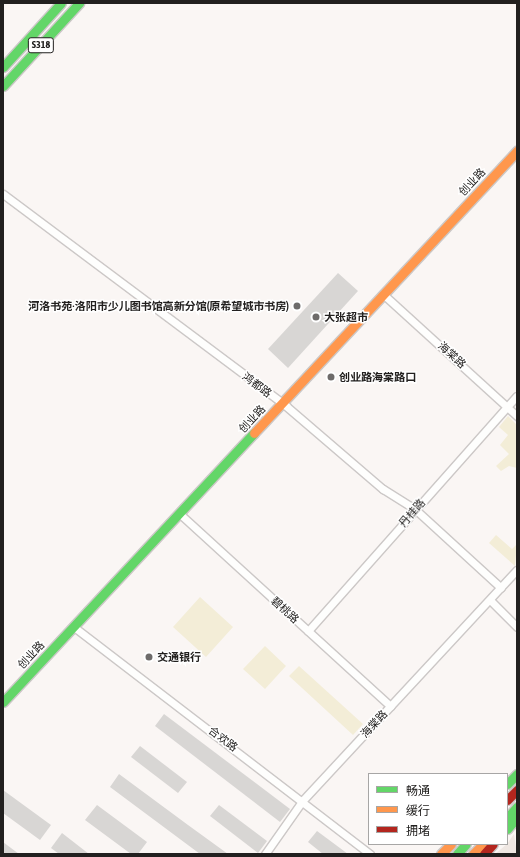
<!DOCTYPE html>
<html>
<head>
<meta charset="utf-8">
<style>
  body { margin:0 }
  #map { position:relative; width:520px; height:857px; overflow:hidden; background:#faf6f4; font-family:"Asap Condensed","Noto Sans SC",sans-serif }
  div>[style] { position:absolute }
  .built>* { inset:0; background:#efe7e2 }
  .green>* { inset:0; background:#f3edd7 }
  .building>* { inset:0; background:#d8d6d4 }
  .roads { filter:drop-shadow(1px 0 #ccc8c7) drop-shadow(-1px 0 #ccc8c7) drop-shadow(0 1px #ccc8c7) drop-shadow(0 -1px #ccc8c7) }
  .street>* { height:7px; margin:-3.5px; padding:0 3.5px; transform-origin:3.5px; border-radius:3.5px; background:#fefefd }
  .fast>* { height:9px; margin:-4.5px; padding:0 4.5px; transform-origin:4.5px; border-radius:4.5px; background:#63d668 }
  .slow>* { height:9px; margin:-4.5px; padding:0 4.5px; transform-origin:4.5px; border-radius:4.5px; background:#ff974d }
  .jam>* { height:9px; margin:-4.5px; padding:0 4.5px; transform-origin:4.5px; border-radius:4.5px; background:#b3261e }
  .dots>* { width:11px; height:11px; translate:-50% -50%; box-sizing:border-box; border:2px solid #fff; border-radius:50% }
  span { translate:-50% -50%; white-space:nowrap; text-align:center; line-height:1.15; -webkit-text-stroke:3px #fff; paint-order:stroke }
  .shield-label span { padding:1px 3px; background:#fff; border:1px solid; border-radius:3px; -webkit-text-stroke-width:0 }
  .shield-label { font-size:10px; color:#22201f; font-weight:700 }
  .street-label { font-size:11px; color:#22201f }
  .poi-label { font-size:11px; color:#22201f; font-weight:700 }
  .right { translate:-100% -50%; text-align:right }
  .left { translate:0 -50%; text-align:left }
  .frame { position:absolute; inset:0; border:4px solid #22201f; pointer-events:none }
  .legend { position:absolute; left:368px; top:773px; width:140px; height:72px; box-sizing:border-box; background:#fff; border:1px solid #a7a6a5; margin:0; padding:5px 7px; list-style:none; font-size:12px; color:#22201f }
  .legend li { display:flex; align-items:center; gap:8px; height:20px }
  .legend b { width:20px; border:1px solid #a7a6a5 }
</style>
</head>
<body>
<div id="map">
  <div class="built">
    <div style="clip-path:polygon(514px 834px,517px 854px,495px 854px,507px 844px)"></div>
  </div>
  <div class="green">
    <div style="clip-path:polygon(508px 416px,517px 425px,517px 468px,509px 466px,501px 471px,496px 466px,509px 454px,500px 445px,508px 435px,499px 427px)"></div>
    <div style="clip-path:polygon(496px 535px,512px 549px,517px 544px,515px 566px,489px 543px)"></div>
    <div style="clip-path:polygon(200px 597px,233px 627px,206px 657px,173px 627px)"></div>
    <div style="clip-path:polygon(265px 646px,286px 666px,265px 689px,243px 669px)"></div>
    <div style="clip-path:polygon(299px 666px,363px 724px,353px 735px,289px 676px)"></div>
  </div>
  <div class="building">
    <div style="clip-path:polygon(338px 273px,358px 291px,288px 368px,268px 349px)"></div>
    <div style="clip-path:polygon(164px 714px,290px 809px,280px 822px,155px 726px)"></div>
    <div style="clip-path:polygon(140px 746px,187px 782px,178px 793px,131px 757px)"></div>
    <div style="clip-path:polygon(119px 774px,188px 825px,228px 854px,200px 854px,110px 787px)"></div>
    <div style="clip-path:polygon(3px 790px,51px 825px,40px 840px,3px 813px)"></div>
    <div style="clip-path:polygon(97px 805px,147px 842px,138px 854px,131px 854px,85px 820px)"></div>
    <div style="clip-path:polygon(219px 805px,267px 841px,258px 853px,210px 816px)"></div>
    <div style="clip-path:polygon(317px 831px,348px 854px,323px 854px,308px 842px)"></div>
    <div style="clip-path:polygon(62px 833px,89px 854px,59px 854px,51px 848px)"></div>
    <div style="clip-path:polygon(3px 842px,19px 854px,3px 854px)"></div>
  </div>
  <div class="roads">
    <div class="street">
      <div style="left:3px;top:194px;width:354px;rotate:36.8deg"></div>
      <div style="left:286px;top:406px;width:128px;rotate:40.6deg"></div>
      <div style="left:383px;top:489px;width:39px;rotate:32deg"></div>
      <div style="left:416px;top:510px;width:115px;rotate:42.5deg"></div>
      <div style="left:384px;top:295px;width:180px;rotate:42.3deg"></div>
      <div style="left:180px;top:514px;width:285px;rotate:42.4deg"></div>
      <div style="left:490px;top:600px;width:38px;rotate:45deg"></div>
      <div style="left:74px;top:627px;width:373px;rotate:37.5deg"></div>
      <div style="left:308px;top:631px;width:314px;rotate:-48.4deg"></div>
      <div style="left:265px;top:854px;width:66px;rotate:-54.9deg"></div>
      <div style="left:303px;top:800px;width:314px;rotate:-47.1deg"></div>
    </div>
    <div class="fast">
      <div style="left:3px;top:67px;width:86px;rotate:-47.8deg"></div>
      <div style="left:3px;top:86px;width:113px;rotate:-47.5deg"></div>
      <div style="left:3px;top:702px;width:368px;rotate:-47deg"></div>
      <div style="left:507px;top:784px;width:14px;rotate:-45deg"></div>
      <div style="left:507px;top:818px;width:15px;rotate:-48deg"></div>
      <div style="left:507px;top:829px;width:16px;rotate:-50deg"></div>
      <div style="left:457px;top:854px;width:13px;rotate:-48deg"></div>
    </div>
    <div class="slow">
      <div style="left:254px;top:433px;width:386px;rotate:-47deg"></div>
      <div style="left:441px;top:854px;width:14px;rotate:-45deg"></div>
      <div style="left:473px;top:854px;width:14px;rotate:-45deg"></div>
    </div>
    <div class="jam">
      <div style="left:507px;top:800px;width:14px;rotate:-45deg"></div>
      <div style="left:484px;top:854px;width:13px;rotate:-48deg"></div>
    </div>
  </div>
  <div class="dots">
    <div style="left:297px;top:306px;background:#6e6b6a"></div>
    <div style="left:316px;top:317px;background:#6e6b6a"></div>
    <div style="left:331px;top:377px;background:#6e6b6a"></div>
    <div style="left:149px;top:657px;background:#6e6b6a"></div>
  </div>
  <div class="shield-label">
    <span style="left:41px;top:45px">S318</span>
  </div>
  <div class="street-label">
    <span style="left:472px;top:182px;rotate:-47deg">创业路</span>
    <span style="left:452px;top:355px;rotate:42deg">海棠路</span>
    <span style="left:257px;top:385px;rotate:37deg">鸿都路</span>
    <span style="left:252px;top:419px;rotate:-47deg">创业路</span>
    <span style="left:412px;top:513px;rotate:-49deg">丹桂路</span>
    <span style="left:285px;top:610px;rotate:42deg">碧桃路</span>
    <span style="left:31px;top:655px;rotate:-47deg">创业路</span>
    <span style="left:374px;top:724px;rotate:-47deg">海棠路</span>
    <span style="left:223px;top:739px;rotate:37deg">合欢路</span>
  </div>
  <div class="poi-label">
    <span class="right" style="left:289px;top:306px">河洛书苑·洛阳市少儿图书馆高新分馆(原希望城市书房)</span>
    <span class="left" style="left:324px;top:317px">大张超市</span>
    <span class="left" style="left:339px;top:377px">创业路海棠路口</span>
    <span class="left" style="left:157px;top:657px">交通银行</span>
  </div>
  <div class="frame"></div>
  <ul class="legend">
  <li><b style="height:5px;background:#63d668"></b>畅通</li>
  <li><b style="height:5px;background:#ff974d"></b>缓行</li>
  <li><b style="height:5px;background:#b3261e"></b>拥堵</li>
  </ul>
</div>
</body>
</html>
